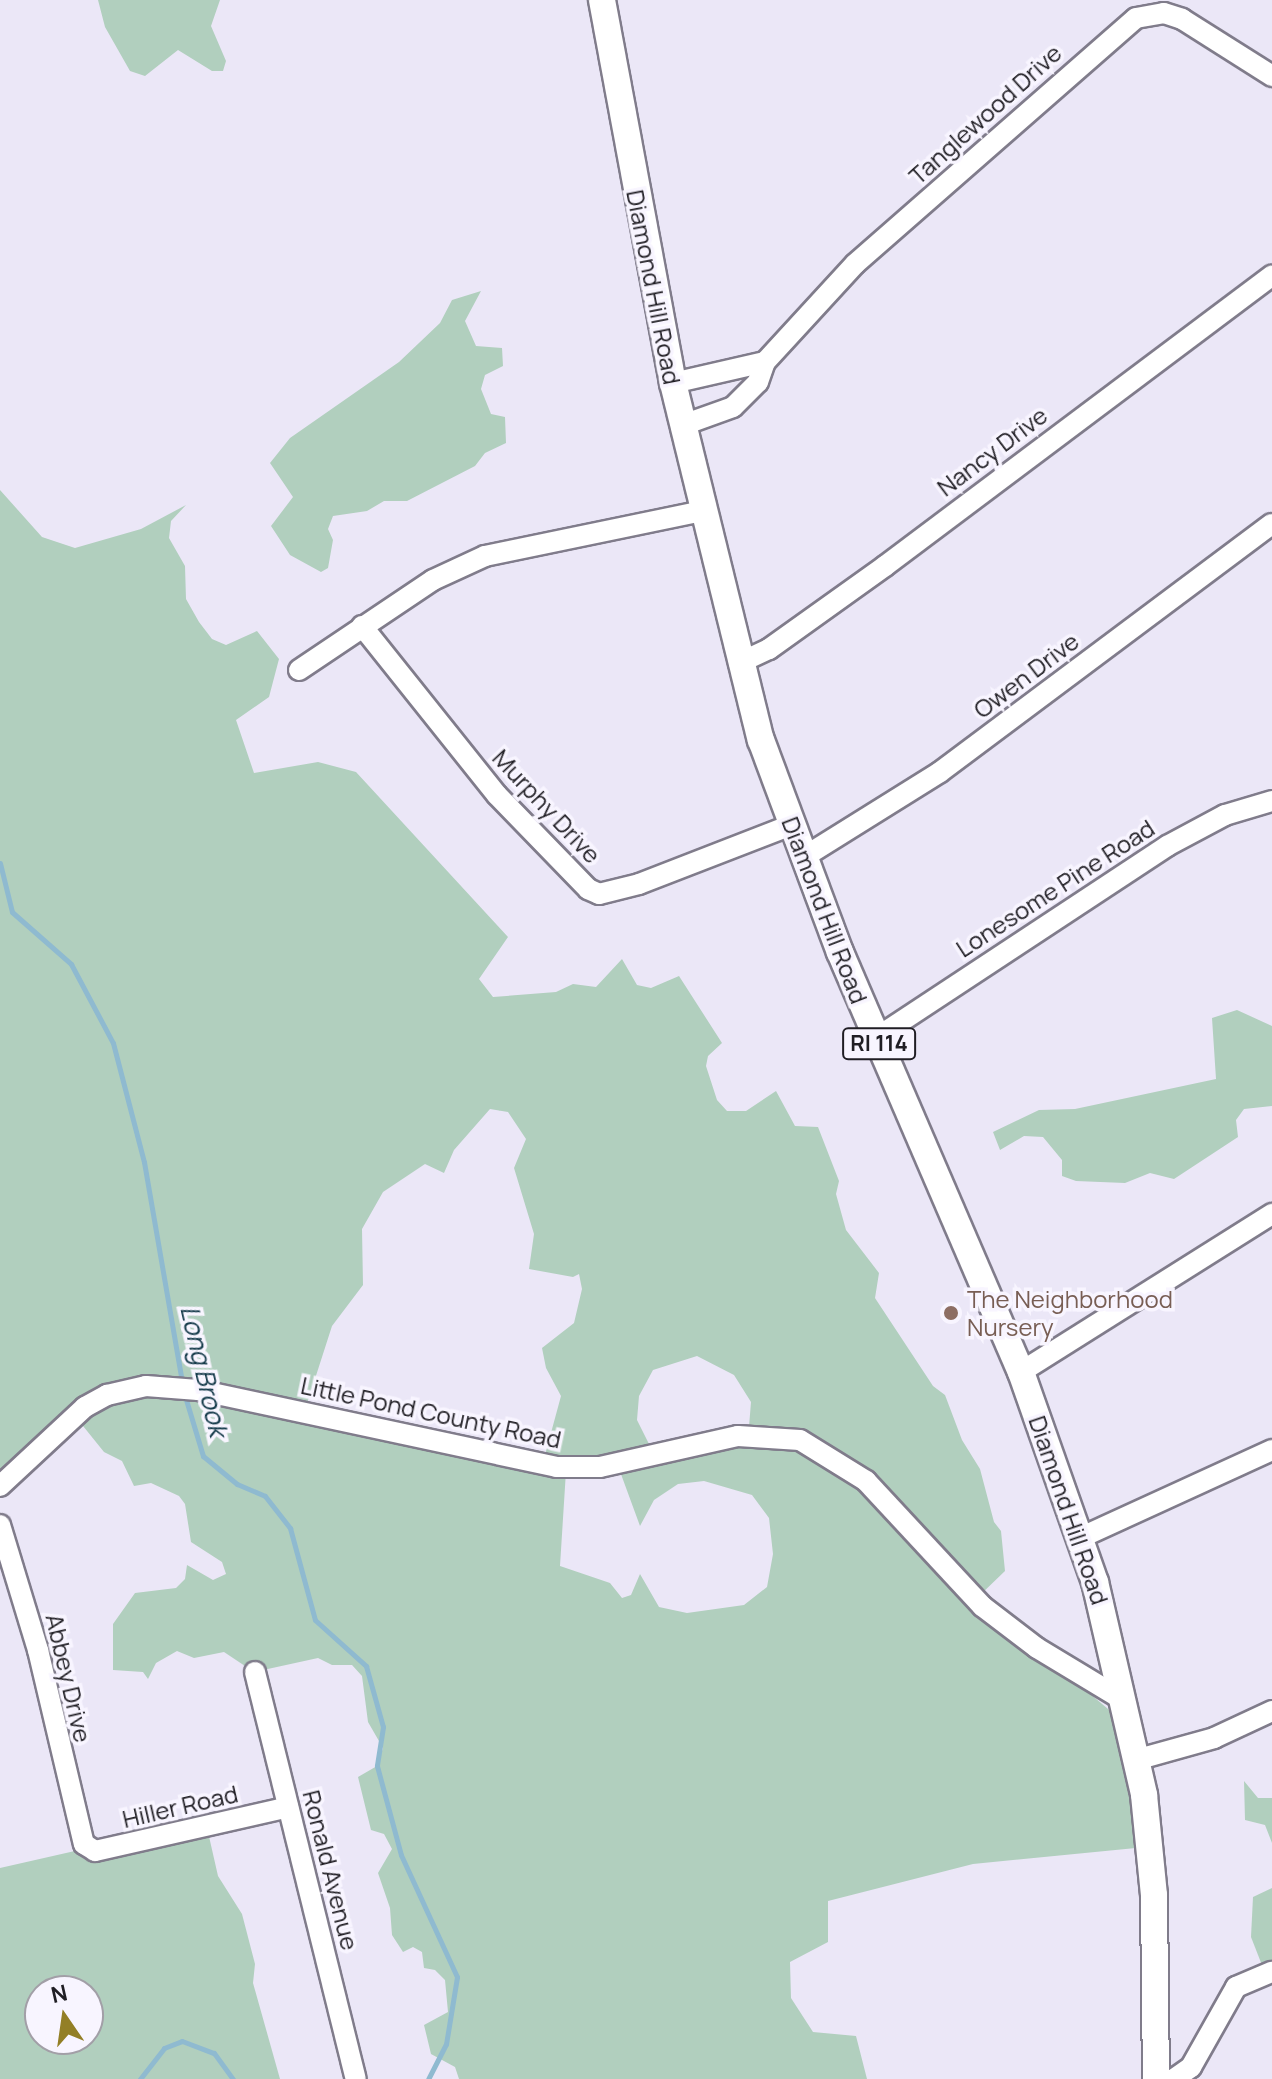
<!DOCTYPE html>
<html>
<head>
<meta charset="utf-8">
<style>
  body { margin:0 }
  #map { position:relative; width:1272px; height:2079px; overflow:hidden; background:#ebe7f7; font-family:Manrope,sans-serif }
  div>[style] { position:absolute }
  .green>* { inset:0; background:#b1cfbe }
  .stream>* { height:5px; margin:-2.5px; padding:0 2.5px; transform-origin:2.5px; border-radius:2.5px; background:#8fbad0 }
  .roads { filter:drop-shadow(2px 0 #807c8b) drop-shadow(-2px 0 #807c8b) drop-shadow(0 2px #807c8b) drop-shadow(0 -2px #807c8b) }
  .minor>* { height:20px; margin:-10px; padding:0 10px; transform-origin:10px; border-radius:10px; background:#fff }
  .major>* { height:26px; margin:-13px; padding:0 13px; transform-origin:13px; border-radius:13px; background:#fff }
  .dots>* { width:22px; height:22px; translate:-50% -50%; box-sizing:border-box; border:4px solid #f8f5ff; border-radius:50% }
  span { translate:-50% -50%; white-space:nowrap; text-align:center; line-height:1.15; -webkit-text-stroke:7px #f8f5ff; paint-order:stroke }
  .shield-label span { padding:2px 6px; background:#f8f5ff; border:2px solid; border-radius:6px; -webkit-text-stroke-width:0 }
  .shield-label { font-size:22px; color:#201e24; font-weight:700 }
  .street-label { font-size:24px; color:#201e24 }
  .education-label { font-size:24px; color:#785e54 }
  .left { translate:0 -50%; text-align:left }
  .water-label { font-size:26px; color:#133949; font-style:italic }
  .north { position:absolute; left:24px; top:1975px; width:80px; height:80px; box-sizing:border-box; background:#f8f5ff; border:2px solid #a29fa7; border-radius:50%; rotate:347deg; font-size:22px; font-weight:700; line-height:32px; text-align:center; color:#201e24 }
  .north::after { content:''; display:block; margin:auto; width:28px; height:36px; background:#937f26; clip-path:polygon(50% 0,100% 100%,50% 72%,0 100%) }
</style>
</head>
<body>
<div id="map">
  <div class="green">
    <div style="clip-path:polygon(98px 0,220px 0,211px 26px,226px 61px,223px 71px,212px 71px,178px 50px,145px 76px,130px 71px,105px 27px)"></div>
    <div style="clip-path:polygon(481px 291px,465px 321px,476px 346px,502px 348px,503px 366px,485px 375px,481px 389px,491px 414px,505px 417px,506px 443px,485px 453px,475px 466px,407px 501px,384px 501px,367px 511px,333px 516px,328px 529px,333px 540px,328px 568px,321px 572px,290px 555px,271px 526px,293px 497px,270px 463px,290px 438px,399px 362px,440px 323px,452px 300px)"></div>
    <div style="clip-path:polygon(evenodd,0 490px,42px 537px,75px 548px,141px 529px,186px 505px,171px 521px,169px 538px,185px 566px,186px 599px,199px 622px,212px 639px,226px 645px,257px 631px,279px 659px,269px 697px,236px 720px,254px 773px,318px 762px,356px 772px,508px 937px,479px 979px,493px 997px,556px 992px,573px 984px,596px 987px,622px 959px,637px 985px,651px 988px,679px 976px,722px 1043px,708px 1056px,706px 1066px,717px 1100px,727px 1111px,746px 1111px,776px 1091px,795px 1126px,818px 1127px,839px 1181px,836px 1194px,846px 1230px,879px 1273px,875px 1298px,933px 1386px,945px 1395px,962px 1440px,980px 1469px,994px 1522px,1001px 1531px,1005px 1571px,977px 1598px,1121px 1720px,1146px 1847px,973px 1864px,828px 1901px,828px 1942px,790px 1962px,791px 1998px,813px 2032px,856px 2036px,867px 2079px,459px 2079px,455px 2067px,431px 2054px,424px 2025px,448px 2012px,445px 1980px,435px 1970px,424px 1968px,422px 1952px,413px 1947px,403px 1952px,392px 1935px,390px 1908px,378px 1873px,392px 1849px,384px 1834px,371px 1830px,358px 1777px,377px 1766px,383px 1748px,368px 1722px,362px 1676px,352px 1665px,332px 1665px,318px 1658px,254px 1672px,224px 1652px,194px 1658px,177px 1651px,156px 1663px,148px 1679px,143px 1672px,113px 1670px,113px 1624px,135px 1593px,176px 1588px,185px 1579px,187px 1565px,213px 1580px,226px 1574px,222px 1562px,191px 1542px,185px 1504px,179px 1496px,151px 1483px,134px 1486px,122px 1461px,104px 1452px,79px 1421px,0 1486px,0 490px,490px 1109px,508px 1112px,526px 1139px,514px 1168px,534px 1234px,529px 1269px,573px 1277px,579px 1274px,582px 1289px,574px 1323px,542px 1348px,546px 1368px,561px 1396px,542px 1466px,304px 1413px,332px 1326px,363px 1285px,362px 1229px,383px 1192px,425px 1164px,444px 1173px,454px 1150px,490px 1109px,0 490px,697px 1356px,734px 1375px,751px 1402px,748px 1439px,655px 1456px,637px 1420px,639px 1396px,653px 1370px,697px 1356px,0 490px,618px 1466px,640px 1526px,654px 1500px,678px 1484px,704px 1481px,752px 1495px,769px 1518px,773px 1554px,767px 1587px,744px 1605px,687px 1613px,659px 1607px,640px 1574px,631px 1595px,622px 1598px,610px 1583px,560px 1566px,566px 1471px,618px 1466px)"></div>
    <div style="clip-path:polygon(1237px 1010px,1272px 1026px,1272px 1106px,1244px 1109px,1236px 1120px,1238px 1137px,1174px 1179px,1150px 1173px,1125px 1183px,1076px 1181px,1062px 1176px,1062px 1160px,1043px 1137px,1024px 1136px,1000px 1150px,993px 1132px,1039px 1110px,1075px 1109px,1216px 1079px,1212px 1018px)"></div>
    <div style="clip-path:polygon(1244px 1781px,1258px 1798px,1272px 1798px,1272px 1843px,1265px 1825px,1245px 1820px)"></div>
    <div style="clip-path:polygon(evenodd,208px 1832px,218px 1876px,242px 1914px,255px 1964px,253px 1983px,280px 2079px,0 2079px,0 1868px,88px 1848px,208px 1832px,40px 1991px,88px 1991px,88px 2039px,40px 2039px,40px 1991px)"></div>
    <div style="clip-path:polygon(1272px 1888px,1272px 1978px,1267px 1978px,1251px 1937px,1253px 1897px)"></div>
  </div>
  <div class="stream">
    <div style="left:0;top:863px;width:50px;rotate:76.2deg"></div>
    <div style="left:12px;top:912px;width:79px;rotate:41.4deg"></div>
    <div style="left:71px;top:964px;width:89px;rotate:62deg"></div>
    <div style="left:113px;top:1043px;width:123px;rotate:75.4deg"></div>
    <div style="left:144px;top:1162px;width:224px;rotate:80.2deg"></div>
    <div style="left:184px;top:1393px;width:66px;rotate:73.2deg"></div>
    <div style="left:203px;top:1456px;width:44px;rotate:39.5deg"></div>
    <div style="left:237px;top:1484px;width:30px;rotate:23deg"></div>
    <div style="left:265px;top:1496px;width:41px;rotate:52deg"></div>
    <div style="left:290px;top:1528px;width:95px;rotate:74.8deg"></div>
    <div style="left:315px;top:1620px;width:69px;rotate:42deg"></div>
    <div style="left:366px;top:1666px;width:63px;rotate:74.4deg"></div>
    <div style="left:383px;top:1727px;width:39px;rotate:99deg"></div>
    <div style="left:377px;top:1766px;width:92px;rotate:74.9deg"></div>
    <div style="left:401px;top:1855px;width:134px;rotate:65.3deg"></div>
    <div style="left:457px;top:1977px;width:68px;rotate:99.3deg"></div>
    <div style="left:446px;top:2044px;width:39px;rotate:117deg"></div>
    <div style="left:140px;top:2079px;width:39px;rotate:-52deg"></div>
    <div style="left:164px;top:2048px;width:19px;rotate:-21deg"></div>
    <div style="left:182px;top:2041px;width:34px;rotate:21deg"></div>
    <div style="left:214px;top:2053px;width:32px;rotate:54deg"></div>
  </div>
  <div class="roads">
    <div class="minor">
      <div style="left:673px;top:383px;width:94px;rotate:-12.9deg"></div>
      <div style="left:765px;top:362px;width:133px;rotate:-47.4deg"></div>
      <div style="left:855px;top:264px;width:373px;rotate:-41.2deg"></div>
      <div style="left:1136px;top:18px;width:28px;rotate:-10deg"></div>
      <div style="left:1164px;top:13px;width:19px;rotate:18deg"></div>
      <div style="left:1182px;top:19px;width:107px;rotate:32.3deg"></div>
      <div style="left:683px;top:425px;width:53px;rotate:-19.8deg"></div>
      <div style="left:733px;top:407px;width:35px;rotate:-45deg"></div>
      <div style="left:758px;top:382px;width:21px;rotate:-71deg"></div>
      <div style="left:362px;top:626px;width:216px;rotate:51.4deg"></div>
      <div style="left:497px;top:795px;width:131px;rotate:45.9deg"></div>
      <div style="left:588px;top:889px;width:12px;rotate:24deg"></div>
      <div style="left:599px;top:894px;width:41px;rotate:-14deg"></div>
      <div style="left:639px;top:884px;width:163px;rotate:-21.2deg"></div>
      <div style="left:739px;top:663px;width:33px;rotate:-25deg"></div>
      <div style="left:769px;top:649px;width:143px;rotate:-35.6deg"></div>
      <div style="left:885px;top:566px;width:484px;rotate:-36.9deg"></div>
      <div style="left:299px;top:670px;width:161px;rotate:-33.9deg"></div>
      <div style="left:433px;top:580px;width:57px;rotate:-24.8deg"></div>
      <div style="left:485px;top:556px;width:222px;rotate:-11.7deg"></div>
      <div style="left:804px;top:857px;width:160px;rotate:-32deg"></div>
      <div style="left:940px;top:772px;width:414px;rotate:-36.8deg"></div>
      <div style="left:876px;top:1038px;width:349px;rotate:-33.4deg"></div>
      <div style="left:1167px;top:846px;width:66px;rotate:-28.1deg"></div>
      <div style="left:1225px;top:815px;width:49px;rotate:-16.6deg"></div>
      <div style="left:1021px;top:1372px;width:297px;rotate:-32.2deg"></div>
      <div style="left:0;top:1486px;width:116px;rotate:-42.9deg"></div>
      <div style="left:85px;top:1407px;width:25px;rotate:-29deg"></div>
      <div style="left:107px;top:1395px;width:40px;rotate:-13deg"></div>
      <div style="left:146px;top:1386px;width:52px;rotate:4.4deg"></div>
      <div style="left:198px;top:1390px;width:366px;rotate:12.1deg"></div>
      <div style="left:556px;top:1467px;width:44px"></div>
      <div style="left:600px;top:1467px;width:141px;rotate:-12.7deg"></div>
      <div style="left:738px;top:1436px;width:62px;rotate:3.7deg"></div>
      <div style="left:800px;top:1440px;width:78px;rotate:31.8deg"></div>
      <div style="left:866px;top:1481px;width:171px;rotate:47.1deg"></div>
      <div style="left:982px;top:1606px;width:69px;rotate:37.4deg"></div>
      <div style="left:1037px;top:1648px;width:103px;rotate:31.1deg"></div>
      <div style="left:0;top:1525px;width:131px;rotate:73.1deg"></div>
      <div style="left:38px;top:1650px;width:199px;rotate:76.7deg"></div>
      <div style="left:84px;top:1844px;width:13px;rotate:32deg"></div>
      <div style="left:95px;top:1851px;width:198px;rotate:-12.8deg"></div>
      <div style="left:1082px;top:1537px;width:209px;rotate:-24.6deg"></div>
      <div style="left:255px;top:1672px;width:419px;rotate:76.1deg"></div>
      <div style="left:1139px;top:1759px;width:78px;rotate:-15.6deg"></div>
      <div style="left:1214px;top:1738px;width:64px;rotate:-25deg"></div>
      <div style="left:1174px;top:2079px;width:21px;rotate:-35deg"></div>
      <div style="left:1191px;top:2067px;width:92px;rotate:-60.6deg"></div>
      <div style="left:1236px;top:1987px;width:39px;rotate:-23deg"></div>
    </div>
    <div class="major">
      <div style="left:602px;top:0;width:390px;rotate:79.5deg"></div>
      <div style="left:673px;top:383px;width:368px;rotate:76.2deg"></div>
      <div style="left:761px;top:740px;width:226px;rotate:69.6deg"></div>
      <div style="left:840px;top:952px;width:457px;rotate:66.7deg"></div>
      <div style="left:1021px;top:1372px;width:223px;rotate:70.6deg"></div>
      <div style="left:1095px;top:1582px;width:219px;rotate:77deg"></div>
      <div style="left:1144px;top:1795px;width:100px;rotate:84.3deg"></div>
      <div style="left:1154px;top:1895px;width:184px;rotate:89.4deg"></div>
    </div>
  </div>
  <div class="dots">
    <div style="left:951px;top:1313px;background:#8d6e63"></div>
  </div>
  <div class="shield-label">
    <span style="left:879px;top:1044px">RI 114</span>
  </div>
  <div class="street-label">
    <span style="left:985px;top:114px;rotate:-42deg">Tanglewood Drive</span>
    <span style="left:654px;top:287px;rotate:79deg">Diamond Hill Road</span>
    <span style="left:992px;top:451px;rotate:-37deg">Nancy Drive</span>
    <span style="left:1026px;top:675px;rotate:-37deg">Owen Drive</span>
    <span style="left:547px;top:806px;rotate:47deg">Murphy Drive</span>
    <span style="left:1055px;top:888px;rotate:-33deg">Lonesome Pine Road</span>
    <span style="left:825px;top:910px;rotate:69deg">Diamond Hill Road</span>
    <span style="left:431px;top:1412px;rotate:12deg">Little Pond County Road</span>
    <span style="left:1069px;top:1510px;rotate:71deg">Diamond Hill Road</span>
    <span style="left:69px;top:1678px;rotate:77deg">Abbey Drive</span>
    <span style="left:180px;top:1806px;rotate:-13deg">Hiller Road</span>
    <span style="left:331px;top:1870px;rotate:76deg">Ronald Avenue</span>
  </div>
  <div class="education-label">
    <span class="left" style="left:967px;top:1313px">The Neighborhood<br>Nursery</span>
  </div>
  <div class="water-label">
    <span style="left:204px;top:1371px;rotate:77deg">Long Brook</span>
  </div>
  <div class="north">N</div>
</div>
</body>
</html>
